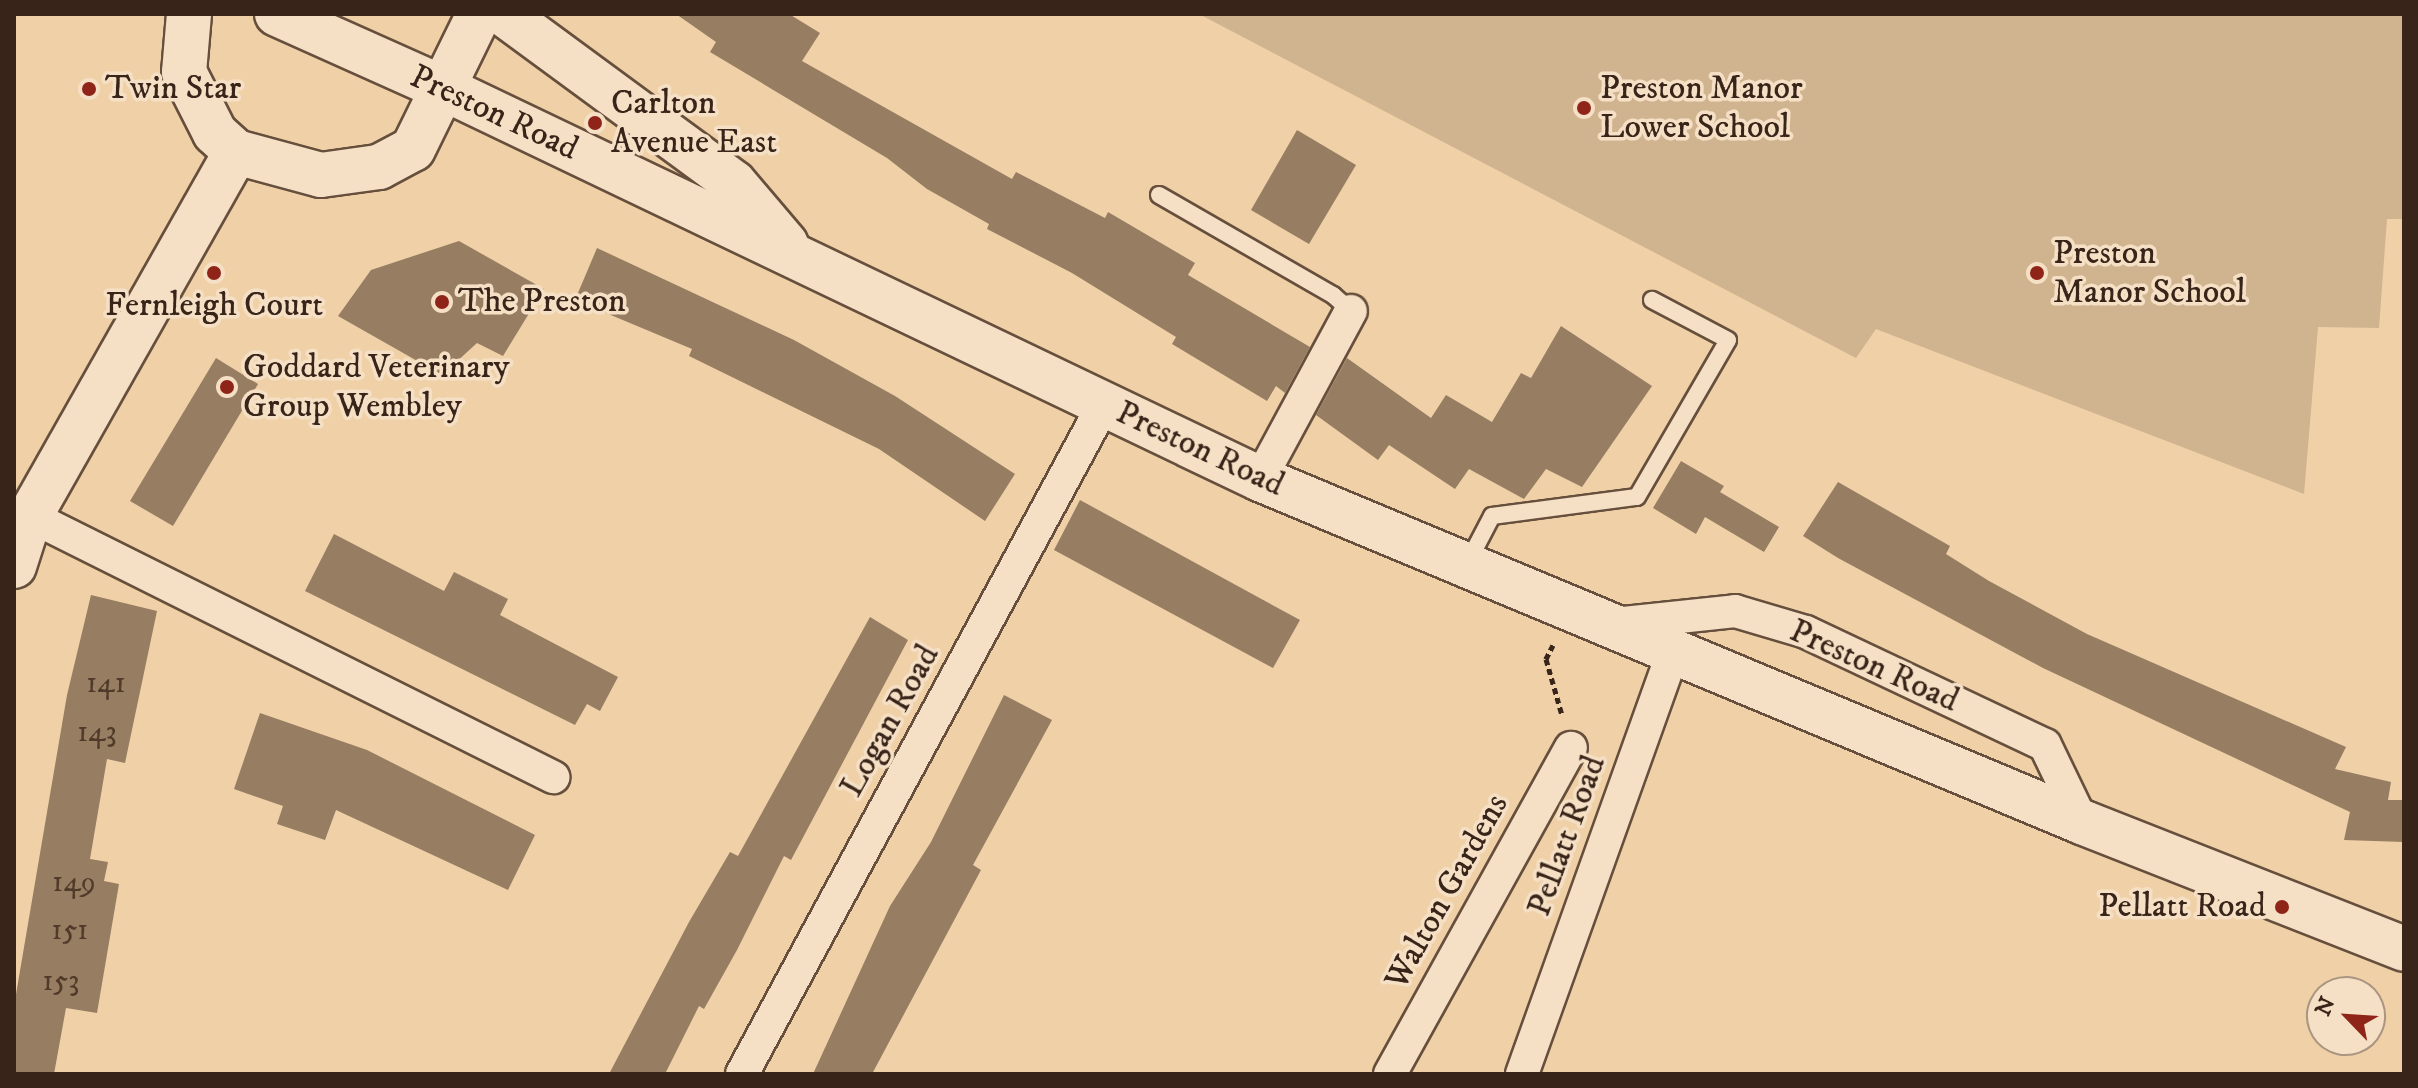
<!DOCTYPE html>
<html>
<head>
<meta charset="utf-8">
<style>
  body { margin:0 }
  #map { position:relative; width:2418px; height:1088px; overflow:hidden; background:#efd0a7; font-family:"IM FELL DW Pica",serif }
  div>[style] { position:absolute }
  .green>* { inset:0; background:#d0b38f }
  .building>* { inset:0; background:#977d62 }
  .path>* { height:5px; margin-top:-2.5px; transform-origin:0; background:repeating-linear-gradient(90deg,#382418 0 6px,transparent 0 10px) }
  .roads { filter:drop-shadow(2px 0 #664f3c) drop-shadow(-2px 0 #664f3c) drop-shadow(0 2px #664f3c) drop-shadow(0 -2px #664f3c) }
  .lane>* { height:16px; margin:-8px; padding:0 8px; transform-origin:8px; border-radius:8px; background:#f5e0c6 }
  .street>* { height:32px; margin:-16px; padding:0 16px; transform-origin:16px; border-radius:16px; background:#f5e0c6 }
  .secondary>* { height:44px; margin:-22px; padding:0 22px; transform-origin:22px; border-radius:22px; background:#f5e0c6 }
  .dots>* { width:22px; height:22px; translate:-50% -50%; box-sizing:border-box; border:4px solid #f5e0c6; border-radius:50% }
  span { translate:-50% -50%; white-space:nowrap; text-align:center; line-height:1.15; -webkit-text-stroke:7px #f5e0c6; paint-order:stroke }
  .number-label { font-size:30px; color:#503a2a }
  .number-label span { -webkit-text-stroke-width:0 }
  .poi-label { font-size:34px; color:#382418 }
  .left { translate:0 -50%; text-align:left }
  .right { translate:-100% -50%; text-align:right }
  .street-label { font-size:34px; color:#382418 }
  .frame { position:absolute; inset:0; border:16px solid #382418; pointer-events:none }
  .north { position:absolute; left:2306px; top:976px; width:80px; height:80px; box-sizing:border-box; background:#f5e0c6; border:2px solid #a99580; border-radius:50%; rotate:295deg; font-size:22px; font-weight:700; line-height:32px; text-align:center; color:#382418 }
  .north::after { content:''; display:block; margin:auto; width:28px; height:36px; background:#8f2418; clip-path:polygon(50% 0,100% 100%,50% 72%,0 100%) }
</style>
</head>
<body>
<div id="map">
  <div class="green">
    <div style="clip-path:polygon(1199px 14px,2404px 14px,2404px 219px,2387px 219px,2379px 328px,2318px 327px,2304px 494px,1876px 329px,1856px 358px)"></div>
  </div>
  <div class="building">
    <div style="clip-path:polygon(676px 14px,789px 14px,820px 33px,802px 61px,1012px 179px,1016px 172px,1105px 218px,1108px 212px,1195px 263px,1188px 275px,1310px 347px,1285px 393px,1276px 386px,1267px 401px,1172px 344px,1176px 337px,1072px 273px,987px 229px,989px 224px,927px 189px,887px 158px,710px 52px,716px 42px)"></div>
    <div style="clip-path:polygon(1297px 130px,1356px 165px,1309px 244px,1251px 210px)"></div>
    <div style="clip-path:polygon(459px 241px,544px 289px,503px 356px,477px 343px,442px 375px,338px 316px,371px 270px)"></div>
    <div style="clip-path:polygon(597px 248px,794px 340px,895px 396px,1015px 474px,985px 521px,879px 449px,689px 356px,692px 349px,575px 300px)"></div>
    <div style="clip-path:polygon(1561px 326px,1652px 386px,1582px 487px,1546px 469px,1524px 499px,1469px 469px,1455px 489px,1389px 445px,1378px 460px,1316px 415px,1347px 358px,1431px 418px,1446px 395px,1492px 422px,1521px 373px,1531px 378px)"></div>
    <div style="clip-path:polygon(216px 358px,258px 384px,173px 526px,130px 501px)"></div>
    <div style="clip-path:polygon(1681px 461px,1724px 486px,1720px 492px,1779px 527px,1764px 552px,1705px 517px,1696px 534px,1653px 508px)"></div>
    <div style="clip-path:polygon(1838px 482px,1950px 546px,1946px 554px,1989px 581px,2087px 634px,2346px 747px,2335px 769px,2391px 782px,2388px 800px,2404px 800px,2404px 842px,2344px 840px,2350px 812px,2043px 668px,1838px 558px,1803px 536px)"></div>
    <div style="clip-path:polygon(1080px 500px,1300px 620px,1273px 668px,1054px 550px)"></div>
    <div style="clip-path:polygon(334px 534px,444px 591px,454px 572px,508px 599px,500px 615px,618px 677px,600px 711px,587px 704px,575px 725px,305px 591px)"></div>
    <div style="clip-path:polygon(91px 595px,157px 611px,125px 763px,107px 759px,90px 859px,108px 862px,104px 881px,119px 884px,97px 1013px,66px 1008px,54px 1074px,14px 1074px,14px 1006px,67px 695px)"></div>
    <div style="clip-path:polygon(870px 617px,908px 640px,791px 860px,784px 856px,737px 950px,704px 1009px,699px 1006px,665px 1074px,609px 1074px,689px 922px,730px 852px,738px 856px)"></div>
    <div style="clip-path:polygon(1004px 695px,1052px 720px,973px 865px,981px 870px,872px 1074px,813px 1074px,890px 906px,931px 842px)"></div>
    <div style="clip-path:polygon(260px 713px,367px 750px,535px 835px,508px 890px,336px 810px,325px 840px,277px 824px,283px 806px,234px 789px)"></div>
  </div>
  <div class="path">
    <div style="left:1553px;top:645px;width:16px;rotate:117deg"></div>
    <div style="left:1546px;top:659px;width:58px;rotate:74.1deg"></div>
  </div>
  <div class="roads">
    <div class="lane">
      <div style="left:1159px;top:195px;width:201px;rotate:29.9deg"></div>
      <div style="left:1333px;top:295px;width:24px;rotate:42deg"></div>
      <div style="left:1468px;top:562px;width:52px;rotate:-62.4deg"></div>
      <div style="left:1492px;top:516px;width:146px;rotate:-7.5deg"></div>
      <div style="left:1637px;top:497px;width:181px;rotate:-59.9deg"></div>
      <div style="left:1728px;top:340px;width:86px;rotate:-152.2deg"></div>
    </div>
    <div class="street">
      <div style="left:1260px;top:479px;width:191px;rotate:-61.6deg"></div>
      <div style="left:30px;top:516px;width:585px;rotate:26.52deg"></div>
      <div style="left:1614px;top:624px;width:122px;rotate:-6.1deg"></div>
      <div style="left:1735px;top:611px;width:74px;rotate:16.5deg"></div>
      <div style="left:1806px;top:632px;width:264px;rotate:25.3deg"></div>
      <div style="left:2045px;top:745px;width:85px;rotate:64.3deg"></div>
      <div style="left:742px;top:1074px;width:762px;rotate:-61.62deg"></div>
      <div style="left:1390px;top:1074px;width:373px;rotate:-61deg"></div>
      <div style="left:1522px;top:1074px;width:450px;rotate:-70.3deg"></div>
    </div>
    <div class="secondary">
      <div style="left:189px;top:14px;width:58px;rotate:94.9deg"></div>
      <div style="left:184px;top:72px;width:68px;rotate:63.1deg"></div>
      <div style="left:215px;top:133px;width:28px;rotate:42deg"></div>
      <div style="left:236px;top:152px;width:88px;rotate:15.1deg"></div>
      <div style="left:321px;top:175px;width:59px;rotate:-7.9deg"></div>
      <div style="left:379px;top:167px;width:38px;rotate:-28deg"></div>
      <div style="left:413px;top:149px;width:150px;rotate:-63.9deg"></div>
      <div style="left:277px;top:14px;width:184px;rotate:24.1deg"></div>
      <div style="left:445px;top:89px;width:904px;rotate:25.57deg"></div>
      <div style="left:1260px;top:479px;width:891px;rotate:22.65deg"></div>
      <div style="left:2082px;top:822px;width:346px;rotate:21.5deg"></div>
      <div style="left:504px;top:14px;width:285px;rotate:36.3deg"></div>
      <div style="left:734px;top:183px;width:80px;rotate:49.6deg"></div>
      <div style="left:14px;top:566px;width:52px;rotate:-72.3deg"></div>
      <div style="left:30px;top:516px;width:418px;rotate:-60.5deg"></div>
    </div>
  </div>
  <div class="dots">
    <div style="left:89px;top:89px;background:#8f2418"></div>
    <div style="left:1584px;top:108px;background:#8f2418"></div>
    <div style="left:595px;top:123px;background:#8f2418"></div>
    <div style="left:214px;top:273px;background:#8f2418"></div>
    <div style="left:2037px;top:273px;background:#8f2418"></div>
    <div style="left:442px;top:302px;background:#8f2418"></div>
    <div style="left:227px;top:387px;background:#8f2418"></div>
    <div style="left:2282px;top:907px;background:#8f2418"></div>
  </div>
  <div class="number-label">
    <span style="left:106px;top:684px">141</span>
    <span style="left:97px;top:733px">143</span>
    <span style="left:74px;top:883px">149</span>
    <span style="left:70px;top:931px">151</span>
    <span style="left:61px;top:982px">153</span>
  </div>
  <div class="poi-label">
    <span class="left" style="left:1600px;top:108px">Preston Manor<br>Lower School</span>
    <span class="left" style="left:105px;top:89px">Twin Star</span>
    <span class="left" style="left:611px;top:123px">Carlton<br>Avenue East</span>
    <span class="left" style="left:2053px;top:273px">Preston<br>Manor School</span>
    <span class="left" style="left:458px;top:302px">The Preston</span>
    <span style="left:214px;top:306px">Fernleigh Court</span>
    <span class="left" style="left:243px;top:387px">Goddard Veterinary<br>Group Wembley</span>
    <span class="right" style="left:2266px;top:907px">Pellatt Road</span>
  </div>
  <div class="street-label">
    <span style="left:494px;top:113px;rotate:25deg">Preston Road</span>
    <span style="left:1200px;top:449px;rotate:25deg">Preston Road</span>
    <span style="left:1874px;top:666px;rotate:24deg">Preston Road</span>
    <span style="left:890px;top:721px;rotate:-61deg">Logan Road</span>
    <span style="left:1567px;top:836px;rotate:-70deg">Pellatt Road</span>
    <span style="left:1447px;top:892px;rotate:-61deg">Walton Gardens</span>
  </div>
  <div class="frame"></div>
  <div class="north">N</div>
</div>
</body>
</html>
